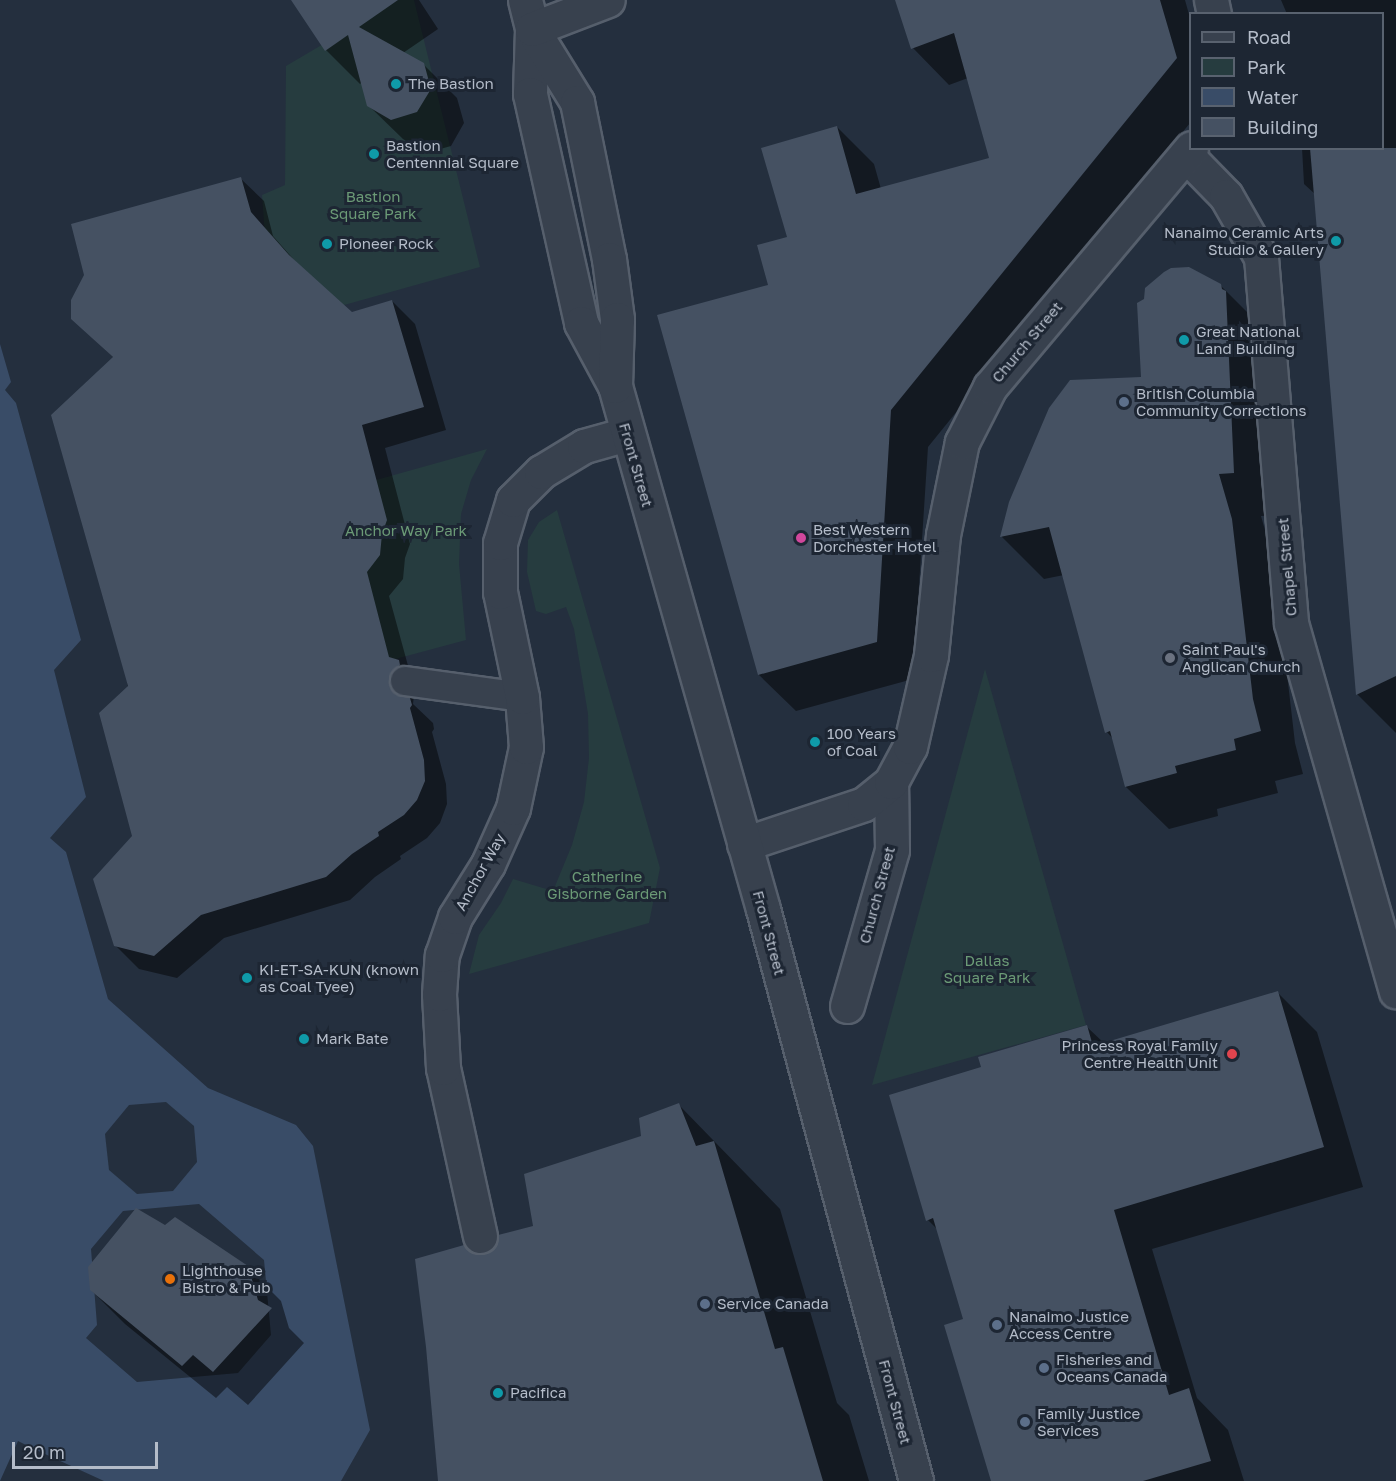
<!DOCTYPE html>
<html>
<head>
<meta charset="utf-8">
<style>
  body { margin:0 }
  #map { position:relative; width:1396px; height:1481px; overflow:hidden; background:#242f3e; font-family:"Golos Text",sans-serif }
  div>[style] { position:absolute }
  .green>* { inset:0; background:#263c3f }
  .water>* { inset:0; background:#394c67 }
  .pier>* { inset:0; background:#242f3e }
  .shadow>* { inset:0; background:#0007 }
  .building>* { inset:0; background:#455162 }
  .roads { filter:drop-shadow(2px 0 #565f6c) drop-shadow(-2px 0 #565f6c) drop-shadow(0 2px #565f6c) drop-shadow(0 -2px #565f6c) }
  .service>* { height:28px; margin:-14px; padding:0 14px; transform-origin:14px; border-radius:14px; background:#38414e }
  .pedestrian>* { height:33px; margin:-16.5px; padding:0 16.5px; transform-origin:16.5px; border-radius:16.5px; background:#38414e }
  .minor>* { height:33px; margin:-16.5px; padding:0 16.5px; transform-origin:16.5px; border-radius:16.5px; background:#38414e }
  .tertiary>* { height:33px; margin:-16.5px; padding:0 16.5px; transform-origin:16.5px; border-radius:16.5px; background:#38414e }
  .dots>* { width:16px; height:16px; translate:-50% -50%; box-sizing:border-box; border:3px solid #1d2633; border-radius:50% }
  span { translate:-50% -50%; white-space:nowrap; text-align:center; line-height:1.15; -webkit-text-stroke:6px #1d2633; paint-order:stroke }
  .poi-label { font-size:15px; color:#b4bcc9 }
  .left { translate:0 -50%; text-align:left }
  .right { translate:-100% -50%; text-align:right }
  .park-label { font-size:15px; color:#6b9a76 }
  .street-label { font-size:15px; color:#b4bcc9 }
  .legend { position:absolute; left:1189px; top:12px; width:195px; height:138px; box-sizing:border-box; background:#1d2633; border:2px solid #59626f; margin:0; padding:8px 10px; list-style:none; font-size:18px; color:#b4bcc9 }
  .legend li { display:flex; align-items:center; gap:12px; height:30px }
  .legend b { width:30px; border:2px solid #59626f }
  .scale { position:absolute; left:12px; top:1442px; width:146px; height:27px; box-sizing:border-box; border:3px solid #b4bcc9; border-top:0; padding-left:8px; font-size:18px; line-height:21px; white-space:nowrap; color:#b4bcc9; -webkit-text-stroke:4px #1d2633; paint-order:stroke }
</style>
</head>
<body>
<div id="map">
  <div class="green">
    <div style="clip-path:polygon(398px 0,414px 0,480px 267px,337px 307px,269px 293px,262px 195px,285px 185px,286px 66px)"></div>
    <div style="clip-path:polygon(487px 449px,471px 480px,461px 514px,459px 564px,466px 640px,377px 664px,351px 487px)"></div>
    <div style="clip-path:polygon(557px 510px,660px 868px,649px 923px,469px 974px,479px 935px,501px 903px,513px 879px,553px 891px,572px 845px,584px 802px,589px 758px,588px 714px,574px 629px,566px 607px,546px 614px,536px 611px,527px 572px,528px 540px,539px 522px)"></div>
    <div style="clip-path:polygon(985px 669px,1086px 1025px,872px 1085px)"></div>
  </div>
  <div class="water">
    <div style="clip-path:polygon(0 344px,11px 382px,5px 390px,16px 403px,81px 640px,54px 670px,86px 797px,50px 838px,66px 852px,108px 999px,208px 1088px,296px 1125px,313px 1146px,370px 1430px,341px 1481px,0 1481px)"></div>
  </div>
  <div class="pier">
    <div style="clip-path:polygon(166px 1102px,194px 1126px,197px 1162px,173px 1191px,137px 1194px,109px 1170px,105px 1134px,129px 1105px)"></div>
    <div style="clip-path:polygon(199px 1204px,264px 1260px,271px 1335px,238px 1373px,137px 1382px,86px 1338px,97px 1325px,91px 1249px,123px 1211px)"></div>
    <div style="clip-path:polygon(18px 1441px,34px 1449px,104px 1481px,0 1481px)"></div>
  </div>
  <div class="shadow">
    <div style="clip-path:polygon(293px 0,419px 0,438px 29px,403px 53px,423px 64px,457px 98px,464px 123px,451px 146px,426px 153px,403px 139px,368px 105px,362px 82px,360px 84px,326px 50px)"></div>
    <div style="clip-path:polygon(897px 0,1185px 0,1190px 18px,1190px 123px,928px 447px,913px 679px,796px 711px,759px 675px,770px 286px,837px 127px,874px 164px,881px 189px,991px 159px,968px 78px,949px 85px,913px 48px)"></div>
    <div style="clip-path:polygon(1281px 0,1396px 0,1396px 733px,1357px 694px,1316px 195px,1304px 184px,1302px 148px,1382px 148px,1382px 14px,1287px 14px)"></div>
    <div style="clip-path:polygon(240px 178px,264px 201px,273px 236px,303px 270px,352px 314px,392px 301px,415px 324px,446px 430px,385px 448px,410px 544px,405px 558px,403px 579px,389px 596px,410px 673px,414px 695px,413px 704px,433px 723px,434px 729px,432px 732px,446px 784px,447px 804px,440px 823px,427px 838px,400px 856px,401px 859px,375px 877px,350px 900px,224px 938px,177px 978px,139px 969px,115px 945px,134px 836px,114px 358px,73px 319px)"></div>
    <div style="clip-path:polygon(1220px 285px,1263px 328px,1276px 515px,1261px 516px,1274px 562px,1295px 743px,1303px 774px,1275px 781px,1278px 793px,1217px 809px,1218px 816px,1169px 829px,1126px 787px,1113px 739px,1107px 732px,1064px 575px,1044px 579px,1002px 537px,1010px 503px,1143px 378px)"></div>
    <div style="clip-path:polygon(1278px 993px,1317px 1032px,1363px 1187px,1152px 1249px,1197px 1398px,1228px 1430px,1244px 1481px,992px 1481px,965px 1320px,938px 1230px,928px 1220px,983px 1068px,1087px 1027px,1105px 1044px)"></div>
    <div style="clip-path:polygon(679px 1105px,780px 1209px,837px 1403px,849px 1415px,869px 1481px,439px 1481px,428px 1347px,474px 1255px,484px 1256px,535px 1227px)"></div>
    <div style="clip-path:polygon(165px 1227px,247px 1267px,281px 1301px,289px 1328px,304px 1343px,248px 1405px,227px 1387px,216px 1398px,125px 1324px,91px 1290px)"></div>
  </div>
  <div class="building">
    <div style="clip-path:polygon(291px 0,398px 0,359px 27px,424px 63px,431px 89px,417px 112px,391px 120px,367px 106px,348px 35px,325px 51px)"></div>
    <div style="clip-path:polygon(895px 0,1160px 0,1177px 58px,891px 410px,877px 642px,758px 675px,657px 315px,768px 285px,757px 245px,787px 237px,761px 148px,837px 126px,856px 194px,989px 158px,954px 33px,911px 49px)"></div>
    <div style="clip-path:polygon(1310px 148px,1396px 148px,1396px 676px,1356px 695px)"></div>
    <div style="clip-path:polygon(241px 177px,251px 212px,289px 255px,352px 312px,392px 300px,424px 407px,362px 425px,387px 520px,382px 534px,380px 555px,367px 572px,389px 657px,399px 660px,400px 665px,392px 671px,390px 687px,395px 694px,410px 698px,412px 705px,410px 708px,424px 760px,425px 781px,417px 800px,404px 815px,378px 832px,379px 836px,352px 854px,326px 877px,201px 915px,154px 956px,114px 946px,93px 879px,132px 836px,99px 713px,128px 686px,51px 415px,113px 357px,71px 319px,71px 300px,84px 275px,71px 224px)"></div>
    <div style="clip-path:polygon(1189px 267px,1221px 284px,1222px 289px,1226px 291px,1234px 473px,1219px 474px,1232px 519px,1253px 699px,1261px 731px,1234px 739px,1236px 750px,1175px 766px,1177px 773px,1125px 787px,1110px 731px,1105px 733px,1049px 527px,1000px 537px,1009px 502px,1049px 408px,1070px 380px,1141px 377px,1137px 303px,1144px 299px,1145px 288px,1164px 272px,1171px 268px)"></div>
    <div style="clip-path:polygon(1278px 991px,1324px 1147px,1114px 1210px,1169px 1395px,1189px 1388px,1211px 1461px,1143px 1481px,991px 1481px,944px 1325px,963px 1319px,933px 1218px,926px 1221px,889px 1095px,981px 1067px,978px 1057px,1087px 1025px,1093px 1046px)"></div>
    <div style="clip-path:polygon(679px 1103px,696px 1146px,714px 1141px,775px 1349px,783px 1347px,823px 1481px,438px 1481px,426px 1347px,415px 1259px,464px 1245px,475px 1254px,483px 1254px,492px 1250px,498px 1235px,533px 1226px,524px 1174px,641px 1136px,639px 1118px)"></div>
    <div style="clip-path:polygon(136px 1208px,165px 1225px,175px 1217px,248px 1266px,258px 1300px,272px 1308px,213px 1372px,193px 1355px,182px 1366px,90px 1290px,88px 1267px)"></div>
  </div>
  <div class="roads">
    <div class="service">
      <div style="left:405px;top:681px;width:118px;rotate:7.8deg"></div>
    </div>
    <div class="pedestrian">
      <div style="left:847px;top:1006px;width:162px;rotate:-73.9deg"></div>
      <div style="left:892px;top:850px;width:68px;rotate:-90.8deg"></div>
    </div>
    <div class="minor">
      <div style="left:1211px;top:0;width:14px;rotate:78deg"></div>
      <div style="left:1186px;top:155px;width:57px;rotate:45.7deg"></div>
      <div style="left:1226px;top:196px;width:70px;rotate:60.2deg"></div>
      <div style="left:1261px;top:257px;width:367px;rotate:85.3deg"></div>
      <div style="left:1291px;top:623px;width:383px;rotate:74.1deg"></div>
      <div style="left:744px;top:844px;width:126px;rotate:-18.4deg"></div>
      <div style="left:864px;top:804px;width:35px;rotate:-39deg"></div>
      <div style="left:891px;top:782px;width:40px;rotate:-62deg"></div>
      <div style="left:910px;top:747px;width:94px;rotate:-77.1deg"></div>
      <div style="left:931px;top:655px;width:121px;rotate:-84.3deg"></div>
      <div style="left:943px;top:535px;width:95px;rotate:-78.5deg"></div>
      <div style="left:962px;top:442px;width:62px;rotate:-63deg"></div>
      <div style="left:990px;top:387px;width:312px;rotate:-49.9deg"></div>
      <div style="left:480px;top:1236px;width:172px;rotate:-102.4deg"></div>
      <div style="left:443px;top:1068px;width:74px;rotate:-93.1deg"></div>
      <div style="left:439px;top:994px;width:39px;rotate:-86deg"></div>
      <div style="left:442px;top:955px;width:40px;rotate:-71.1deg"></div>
      <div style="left:455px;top:917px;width:62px;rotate:-58.1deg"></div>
      <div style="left:488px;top:864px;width:61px;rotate:-65.9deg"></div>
      <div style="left:513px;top:808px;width:62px;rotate:-78deg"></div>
      <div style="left:526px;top:747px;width:50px;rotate:-94.6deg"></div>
      <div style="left:522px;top:697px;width:107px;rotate:-101.8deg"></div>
      <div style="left:500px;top:592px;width:49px;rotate:-90deg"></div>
      <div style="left:500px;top:543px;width:45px;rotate:-73.2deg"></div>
      <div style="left:513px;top:500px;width:40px;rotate:-45deg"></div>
      <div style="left:541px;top:472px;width:50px;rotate:-31.2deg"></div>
      <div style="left:584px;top:446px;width:45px;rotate:-15.6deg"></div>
    </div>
    <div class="tertiary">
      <div style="left:525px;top:0;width:30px;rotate:76deg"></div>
      <div style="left:532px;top:29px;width:65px;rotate:91.8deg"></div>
      <div style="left:530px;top:94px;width:235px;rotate:77.4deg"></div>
      <div style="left:581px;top:323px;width:72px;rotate:61.6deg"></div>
      <div style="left:615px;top:386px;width:544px;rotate:74.2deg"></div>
      <div style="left:763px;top:909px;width:592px;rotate:75.02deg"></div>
      <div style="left:532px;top:29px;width:86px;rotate:58.3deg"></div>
      <div style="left:577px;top:102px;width:160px;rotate:78.5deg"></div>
      <div style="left:609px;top:259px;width:61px;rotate:82.4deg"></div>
      <div style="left:617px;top:319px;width:67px;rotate:91.7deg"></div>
      <div style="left:532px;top:29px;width:81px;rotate:-20.9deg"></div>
    </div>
  </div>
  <div class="dots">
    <div style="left:396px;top:84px;background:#0f9aa8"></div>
    <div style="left:374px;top:154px;background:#0f9aa8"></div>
    <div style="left:1336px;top:241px;background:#0f9aa8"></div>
    <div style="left:327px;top:244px;background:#0f9aa8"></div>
    <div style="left:1184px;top:340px;background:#0f9aa8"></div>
    <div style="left:1124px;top:402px;background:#5c6f8a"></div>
    <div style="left:801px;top:538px;background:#d1479c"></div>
    <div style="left:1170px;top:658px;background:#6b7280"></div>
    <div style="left:815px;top:742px;background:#0f9aa8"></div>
    <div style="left:247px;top:978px;background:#0f9aa8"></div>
    <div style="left:304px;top:1039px;background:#0f9aa8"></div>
    <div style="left:1232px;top:1054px;background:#e0444e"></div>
    <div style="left:170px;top:1279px;background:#e8710a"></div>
    <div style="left:705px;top:1304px;background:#5c6f8a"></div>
    <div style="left:997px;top:1325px;background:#5c6f8a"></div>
    <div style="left:1044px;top:1368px;background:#5c6f8a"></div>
    <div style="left:498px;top:1393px;background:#0f9aa8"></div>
    <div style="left:1025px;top:1422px;background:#5c6f8a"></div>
  </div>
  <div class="poi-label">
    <span class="left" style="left:408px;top:84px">The Bastion</span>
    <span class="left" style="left:386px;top:154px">Bastion<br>Centennial Square</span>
    <span class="right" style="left:1324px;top:241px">Nanaimo Ceramic Arts<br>Studio &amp; Gallery</span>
    <span class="left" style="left:339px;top:244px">Pioneer Rock</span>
    <span class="left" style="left:1196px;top:340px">Great National<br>Land Building</span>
    <span class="left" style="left:1136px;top:402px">British Columbia<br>Community Corrections</span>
    <span class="left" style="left:813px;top:538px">Best Western<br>Dorchester Hotel</span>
    <span class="left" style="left:1182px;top:658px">Saint Paul's<br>Anglican Church</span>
    <span class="left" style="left:827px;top:742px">100 Years<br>of Coal</span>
    <span class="left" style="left:259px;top:978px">KI-ET-SA-KUN (known<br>as Coal Tyee)</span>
    <span class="left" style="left:316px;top:1039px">Mark Bate</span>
    <span class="right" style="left:1218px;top:1054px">Princess Royal Family<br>Centre Health Unit</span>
    <span class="left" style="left:182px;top:1279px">Lighthouse<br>Bistro &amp; Pub</span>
    <span class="left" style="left:717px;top:1304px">Service Canada</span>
    <span class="left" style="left:1009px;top:1325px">Nanaimo Justice<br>Access Centre</span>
    <span class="left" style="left:1056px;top:1368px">Fisheries and<br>Oceans Canada</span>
    <span class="left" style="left:510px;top:1393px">Pacifica</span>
    <span class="left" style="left:1037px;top:1422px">Family Justice<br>Services</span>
  </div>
  <div class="park-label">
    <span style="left:373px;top:205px">Bastion<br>Square Park</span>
    <span style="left:406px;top:531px">Anchor Way Park</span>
    <span style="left:607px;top:885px">Catherine<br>Gisborne Garden</span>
    <span style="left:987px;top:969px">Dallas<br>Square Park</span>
  </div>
  <div class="street-label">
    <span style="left:1027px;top:342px;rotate:-50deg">Church Street</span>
    <span style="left:636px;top:465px;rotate:74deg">Front Street</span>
    <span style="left:1287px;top:567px;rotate:-95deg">Chapel Street</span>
    <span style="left:480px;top:872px;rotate:-61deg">Anchor Way</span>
    <span style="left:877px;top:895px;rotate:-75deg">Church Street</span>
    <span style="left:769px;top:933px;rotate:75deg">Front Street</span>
    <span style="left:895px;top:1402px;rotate:75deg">Front Street</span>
  </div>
  <ul class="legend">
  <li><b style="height:8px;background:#38414e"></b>Road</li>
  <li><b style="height:16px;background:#263c3f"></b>Park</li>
  <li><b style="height:16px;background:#394c67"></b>Water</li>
  <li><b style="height:16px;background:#455162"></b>Building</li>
  </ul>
  <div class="scale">20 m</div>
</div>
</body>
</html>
